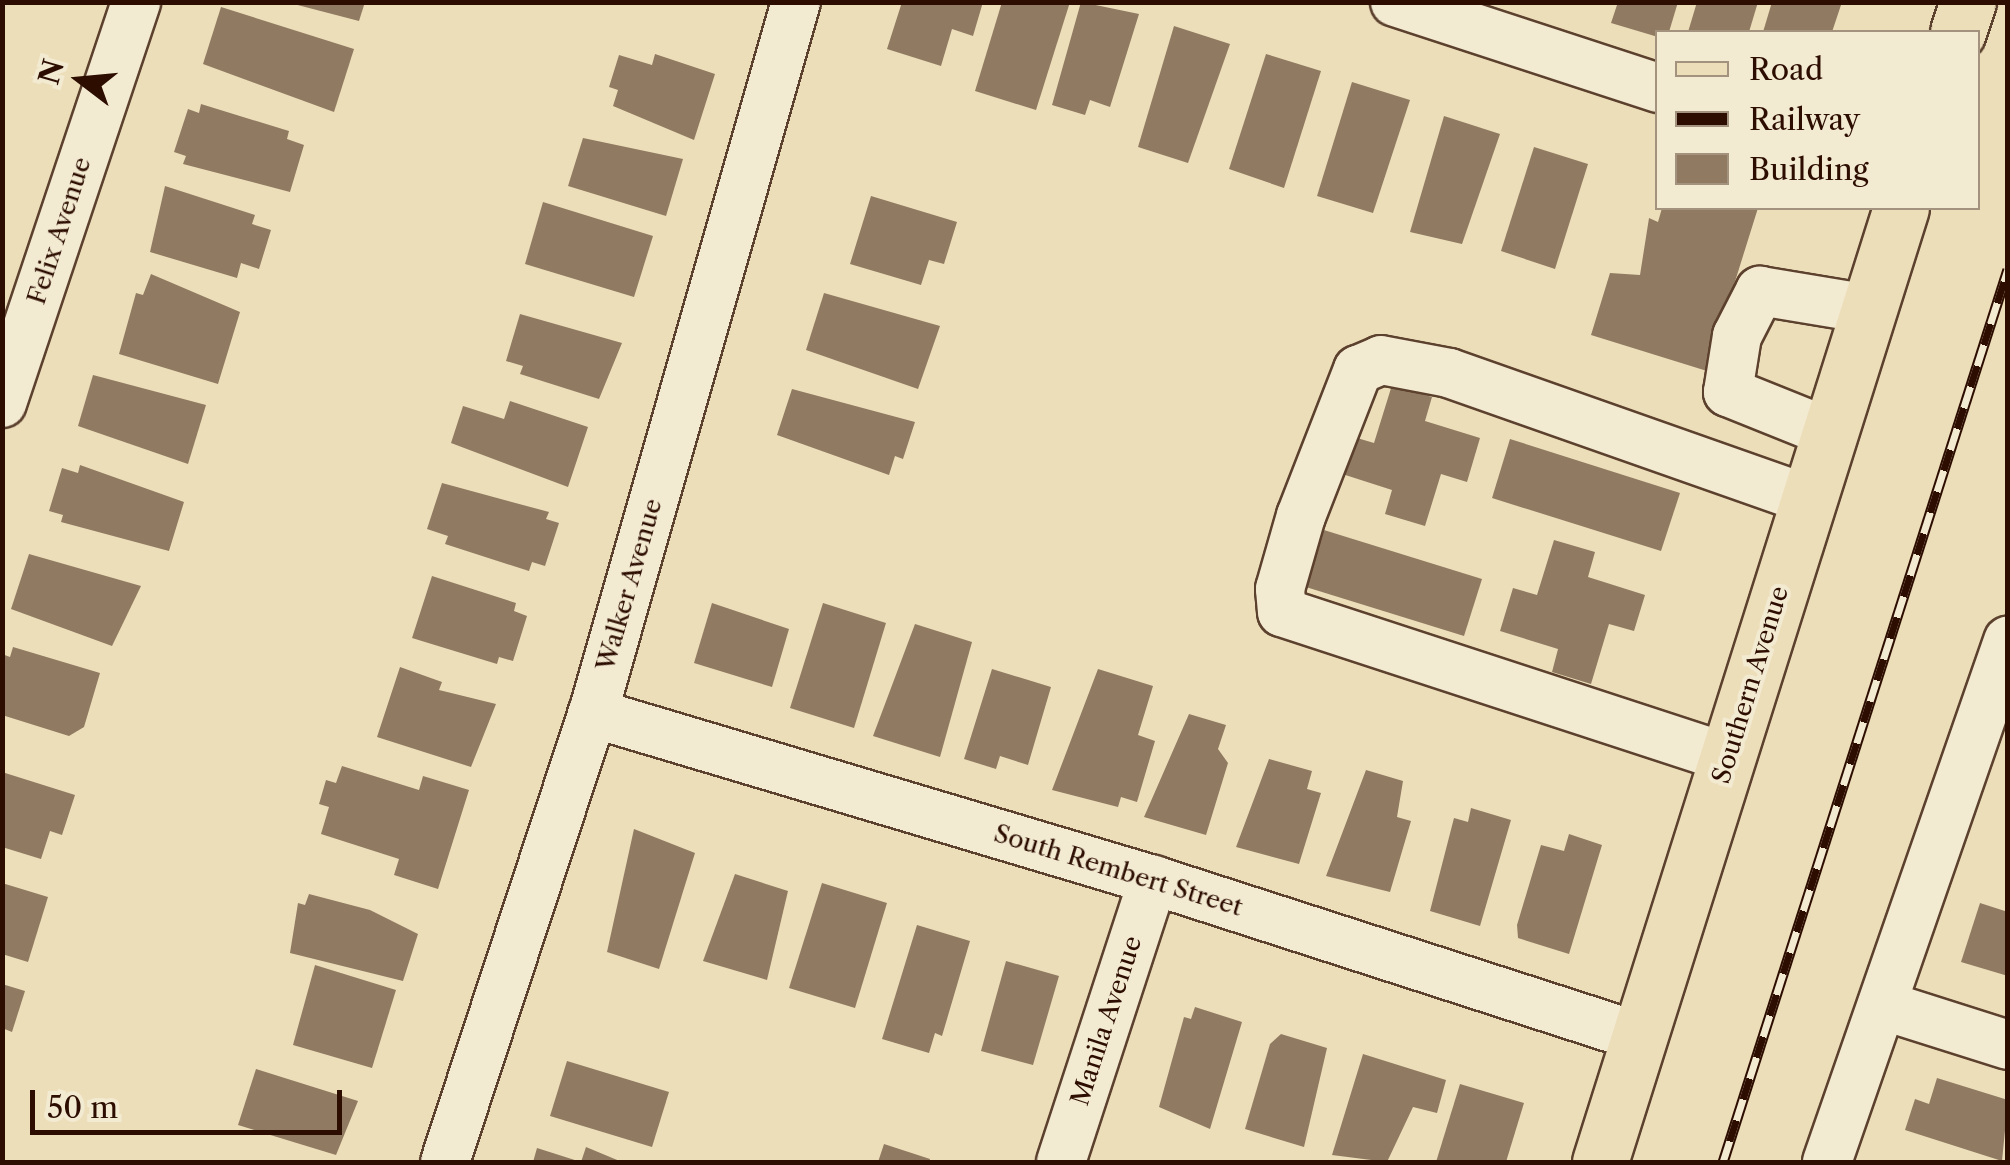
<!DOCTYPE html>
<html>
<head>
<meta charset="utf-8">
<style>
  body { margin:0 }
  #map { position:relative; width:2010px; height:1165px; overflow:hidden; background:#eddeba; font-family:"Libre Caslon Text",serif }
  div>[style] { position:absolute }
  .building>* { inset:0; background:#907a61 }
  .roads { filter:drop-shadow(2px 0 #5c412e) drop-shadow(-2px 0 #5c412e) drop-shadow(0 2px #5c412e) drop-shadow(0 -2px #5c412e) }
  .minor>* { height:48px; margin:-24px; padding:0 24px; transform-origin:24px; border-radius:24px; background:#f3ead2 }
  .major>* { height:55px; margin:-27.5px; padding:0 27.5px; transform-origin:27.5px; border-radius:27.5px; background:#eddeba }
  .rail>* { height:11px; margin-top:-5.5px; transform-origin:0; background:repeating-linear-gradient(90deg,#f3ead2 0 22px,#2c0d00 0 44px); box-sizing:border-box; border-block:2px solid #2c0d00 }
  span { translate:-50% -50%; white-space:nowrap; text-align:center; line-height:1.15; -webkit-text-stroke:8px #f3ead2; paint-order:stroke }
  .street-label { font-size:25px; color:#2c0d00 }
  .frame { position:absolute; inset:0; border:5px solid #2c0d00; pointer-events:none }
  .legend { position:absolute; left:1655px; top:30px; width:325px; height:180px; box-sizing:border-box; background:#f3ead2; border:2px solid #a3927e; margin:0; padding:12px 18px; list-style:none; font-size:30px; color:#2c0d00 }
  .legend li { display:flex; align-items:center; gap:20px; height:50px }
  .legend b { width:50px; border:2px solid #a3927e }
  .north { position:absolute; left:30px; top:30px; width:100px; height:100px; -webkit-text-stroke:8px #f3ead2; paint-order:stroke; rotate:286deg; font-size:28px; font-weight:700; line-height:40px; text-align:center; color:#2c0d00 }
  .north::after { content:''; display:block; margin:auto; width:35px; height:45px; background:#2c0d00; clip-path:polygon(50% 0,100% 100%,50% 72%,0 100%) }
  .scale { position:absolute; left:30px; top:1090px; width:312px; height:45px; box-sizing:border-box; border:5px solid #2c0d00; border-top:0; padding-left:12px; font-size:30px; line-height:35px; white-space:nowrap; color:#2c0d00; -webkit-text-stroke:8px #f3ead2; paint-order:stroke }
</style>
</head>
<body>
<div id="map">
  <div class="building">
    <div style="clip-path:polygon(286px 2px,365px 2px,359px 21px)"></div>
    <div style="clip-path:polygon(902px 2px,983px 2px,973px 36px,952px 29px,941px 66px,887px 49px)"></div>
    <div style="clip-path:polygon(1002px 2px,1070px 2px,1036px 110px,975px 91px)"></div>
    <div style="clip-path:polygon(1081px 2px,1139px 14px,1110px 107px,1090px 100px,1085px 115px,1052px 105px)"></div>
    <div style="clip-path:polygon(1618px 2px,1678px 2px,1669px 32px,1658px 37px,1611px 23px)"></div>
    <div style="clip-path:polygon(1697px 2px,1758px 2px,1749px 32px,1688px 32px)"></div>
    <div style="clip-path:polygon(1772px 2px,1842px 2px,1832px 32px,1763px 32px)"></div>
    <div style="clip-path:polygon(221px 7px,354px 49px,334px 112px,203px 64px)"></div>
    <div style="clip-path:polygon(1174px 26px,1230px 44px,1188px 163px,1138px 147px)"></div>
    <div style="clip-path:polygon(655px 54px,715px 74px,694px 140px,613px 106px,618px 90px,609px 87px,619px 55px,652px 65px)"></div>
    <div style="clip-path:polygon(1266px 54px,1321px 71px,1284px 188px,1229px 169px)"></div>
    <div style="clip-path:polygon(1352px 82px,1410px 100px,1373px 213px,1317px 196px)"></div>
    <div style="clip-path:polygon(201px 104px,289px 131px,287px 139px,304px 145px,290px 192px,183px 164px,186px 156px,174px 152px,188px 109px,199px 113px)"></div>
    <div style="clip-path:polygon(1444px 116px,1500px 134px,1462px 244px,1410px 232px)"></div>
    <div style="clip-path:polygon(583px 138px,683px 159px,666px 216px,568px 186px)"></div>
    <div style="clip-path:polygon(1534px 147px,1588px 164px,1555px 269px,1501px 251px)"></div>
    <div style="clip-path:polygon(165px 186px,255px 215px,252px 224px,271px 230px,259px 269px,241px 263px,237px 278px,150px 252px)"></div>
    <div style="clip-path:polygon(871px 196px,957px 222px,944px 264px,929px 260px,921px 285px,850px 264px)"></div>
    <div style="clip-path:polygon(543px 202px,653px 236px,634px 297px,525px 264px)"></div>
    <div style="clip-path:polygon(1662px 208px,1758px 208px,1707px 371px,1591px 335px,1610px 273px,1640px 275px,1649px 218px,1658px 222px)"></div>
    <div style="clip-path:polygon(151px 274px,240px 312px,218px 384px,119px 354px,136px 293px,143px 295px)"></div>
    <div style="clip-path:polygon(824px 293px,940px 326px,918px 389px,806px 350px)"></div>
    <div style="clip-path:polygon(520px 314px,622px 343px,599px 399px,520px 374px,523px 366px,506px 361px)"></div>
    <div style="clip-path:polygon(93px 375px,206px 405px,188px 464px,78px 426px)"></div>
    <div style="clip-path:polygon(1392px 385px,1432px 397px,1425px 421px,1480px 438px,1467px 482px,1441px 474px,1425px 526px,1385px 514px,1392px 490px,1336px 472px,1347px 435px,1374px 443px)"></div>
    <div style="clip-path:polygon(792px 389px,915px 422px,903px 459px,895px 456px,889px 475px,777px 435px)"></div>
    <div style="clip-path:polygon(510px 401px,588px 427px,568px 487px,451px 443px,463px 406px,504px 419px)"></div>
    <div style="clip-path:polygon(1510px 439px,1680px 493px,1661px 551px,1492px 498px)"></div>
    <div style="clip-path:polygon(80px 465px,184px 502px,169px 551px,61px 522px,63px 515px,49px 511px,62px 468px,78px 473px)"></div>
    <div style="clip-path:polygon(442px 483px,549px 512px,546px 519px,559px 523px,545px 566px,532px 562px,529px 571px,445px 544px,448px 536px,427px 529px)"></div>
    <div style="clip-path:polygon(1311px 526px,1482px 579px,1464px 636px,1293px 583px)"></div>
    <div style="clip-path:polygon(1554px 540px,1595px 552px,1588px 577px,1645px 595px,1634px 631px,1609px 624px,1591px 684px,1552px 672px,1558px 649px,1500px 631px,1513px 588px,1537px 595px)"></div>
    <div style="clip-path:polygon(29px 554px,141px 586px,112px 646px,11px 609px)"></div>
    <div style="clip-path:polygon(432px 576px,516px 603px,514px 611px,527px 616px,513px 661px,499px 657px,497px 664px,412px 638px)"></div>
    <div style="clip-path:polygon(712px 603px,789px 629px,772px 687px,694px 663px)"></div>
    <div style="clip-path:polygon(823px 603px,886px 623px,854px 728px,790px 708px)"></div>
    <div style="clip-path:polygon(915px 624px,972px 642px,940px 757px,873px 736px)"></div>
    <div style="clip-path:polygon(13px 647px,100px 673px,84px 727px,69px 736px,2px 715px,2px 654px,10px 657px)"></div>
    <div style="clip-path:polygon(400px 667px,442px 682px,439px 690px,496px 704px,471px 767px,377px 737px)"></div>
    <div style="clip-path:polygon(992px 669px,1051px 687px,1028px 765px,1000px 756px,996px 769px,964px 759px)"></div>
    <div style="clip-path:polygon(1098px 669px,1153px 686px,1138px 735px,1155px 741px,1137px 802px,1121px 797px,1118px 807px,1052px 790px)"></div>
    <div style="clip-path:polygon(1189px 714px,1226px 725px,1218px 749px,1228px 763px,1206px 835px,1144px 817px)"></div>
    <div style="clip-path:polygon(1269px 759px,1312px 771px,1307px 789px,1321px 793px,1299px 864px,1236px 847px)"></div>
    <div style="clip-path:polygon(342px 766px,419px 790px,423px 776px,469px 790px,438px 889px,394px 875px,399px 859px,321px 834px,329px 807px,319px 804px,326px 780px,336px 783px)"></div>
    <div style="clip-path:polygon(1366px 770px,1403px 781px,1397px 817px,1411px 821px,1390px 892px,1326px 876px)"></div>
    <div style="clip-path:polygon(2px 772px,75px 795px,62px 835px,50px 831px,41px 859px,2px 847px)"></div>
    <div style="clip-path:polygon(1471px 808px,1511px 820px,1480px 926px,1430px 911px,1454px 818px,1468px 822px)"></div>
    <div style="clip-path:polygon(634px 829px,695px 853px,659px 969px,607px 952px)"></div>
    <div style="clip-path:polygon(1569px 834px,1602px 845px,1569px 954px,1518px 938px,1517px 925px,1541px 845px,1564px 851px)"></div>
    <div style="clip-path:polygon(735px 874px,788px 891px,767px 980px,703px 961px)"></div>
    <div style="clip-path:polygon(2px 883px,48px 897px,28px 962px,2px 954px)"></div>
    <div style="clip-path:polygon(822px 883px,887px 903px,855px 1008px,789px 988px)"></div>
    <div style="clip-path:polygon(309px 894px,370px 910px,418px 934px,403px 981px,290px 953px,298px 903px,305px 905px)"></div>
    <div style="clip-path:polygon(1980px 903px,2008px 912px,2008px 976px,1961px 962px)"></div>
    <div style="clip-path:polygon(917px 925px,970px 941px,942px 1036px,935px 1033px,929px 1053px,882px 1039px)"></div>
    <div style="clip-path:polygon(1006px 961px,1059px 976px,1033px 1065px,981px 1051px)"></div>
    <div style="clip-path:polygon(315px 965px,396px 990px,372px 1068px,293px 1045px)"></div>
    <div style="clip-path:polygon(2px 984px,25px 991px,12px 1032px,2px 1028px)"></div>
    <div style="clip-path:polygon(1195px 1007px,1242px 1022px,1210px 1129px,1159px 1107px,1184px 1017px,1191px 1019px)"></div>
    <div style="clip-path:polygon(1281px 1034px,1327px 1048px,1304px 1147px,1245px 1129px,1270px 1044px)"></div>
    <div style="clip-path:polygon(1363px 1054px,1446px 1080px,1437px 1113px,1413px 1107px,1387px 1162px,1332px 1155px)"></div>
    <div style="clip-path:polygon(567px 1061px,669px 1092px,652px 1147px,550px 1116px)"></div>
    <div style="clip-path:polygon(256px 1069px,358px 1101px,336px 1155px,238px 1125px)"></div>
    <div style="clip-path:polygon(1937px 1078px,2008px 1100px,2002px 1161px,1905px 1130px,1915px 1099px,1929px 1104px)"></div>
    <div style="clip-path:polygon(1460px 1084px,1524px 1103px,1506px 1162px,1436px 1162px)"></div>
    <div style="clip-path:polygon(884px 1144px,930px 1159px,929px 1162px,878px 1162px)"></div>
    <div style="clip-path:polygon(586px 1147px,622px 1162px,533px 1162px,537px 1148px,581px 1162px)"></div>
  </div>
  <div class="roads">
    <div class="minor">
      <div style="left:1395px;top:2px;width:277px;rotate:18.1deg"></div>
      <div style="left:2px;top:403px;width:423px;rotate:-71.5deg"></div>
      <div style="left:1830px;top:433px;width:110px;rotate:-158.1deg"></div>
      <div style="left:1728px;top:392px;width:57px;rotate:-80.9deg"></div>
      <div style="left:1737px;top:336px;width:51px;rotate:-62.9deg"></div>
      <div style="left:1760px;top:291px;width:110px;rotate:9.4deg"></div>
      <div style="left:593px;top:713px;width:584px;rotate:16.61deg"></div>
      <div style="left:1153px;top:880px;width:512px;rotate:17.87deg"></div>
      <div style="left:1728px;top:758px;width:469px;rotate:-161.9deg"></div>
      <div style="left:1282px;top:612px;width:23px;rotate:-95deg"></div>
      <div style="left:1280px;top:589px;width:76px;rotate:-74deg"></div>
      <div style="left:1301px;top:516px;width:157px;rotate:-68.7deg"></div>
      <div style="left:1358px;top:370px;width:25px;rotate:-23deg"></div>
      <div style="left:1381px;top:360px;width:69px;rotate:10.8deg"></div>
      <div style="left:1449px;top:373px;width:382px;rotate:19.4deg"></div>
      <div style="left:1882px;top:1005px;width:132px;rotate:17.6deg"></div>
      <div style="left:445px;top:1162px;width:473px;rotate:-71.8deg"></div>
      <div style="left:593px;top:713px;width:739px;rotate:-74.07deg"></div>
      <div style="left:1061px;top:1162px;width:297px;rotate:-71.9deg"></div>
      <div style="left:1827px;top:1162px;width:552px;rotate:-70.84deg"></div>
    </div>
    <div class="major">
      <div style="left:1958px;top:32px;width:32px;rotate:-72deg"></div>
      <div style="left:1600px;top:1162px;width:1000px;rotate:-72.49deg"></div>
    </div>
  </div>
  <div class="rail">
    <div style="left:1723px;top:1162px;width:937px;rotate:-72.3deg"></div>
  </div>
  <div class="street-label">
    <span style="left:60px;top:231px;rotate:-72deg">Felix Avenue</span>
    <span style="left:630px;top:585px;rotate:-74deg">Walker Avenue</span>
    <span style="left:1751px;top:685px;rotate:-73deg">Southern Avenue</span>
    <span style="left:1118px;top:871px;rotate:17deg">South Rembert Street</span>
    <span style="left:1107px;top:1021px;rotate:-72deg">Manila Avenue</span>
  </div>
  <div class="frame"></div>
  <ul class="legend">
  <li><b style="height:12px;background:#eddeba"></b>Road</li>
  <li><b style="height:12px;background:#2c0d00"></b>Railway</li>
  <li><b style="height:28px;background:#907a61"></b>Building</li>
  </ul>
  <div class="north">N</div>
  <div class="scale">50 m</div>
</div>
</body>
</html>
